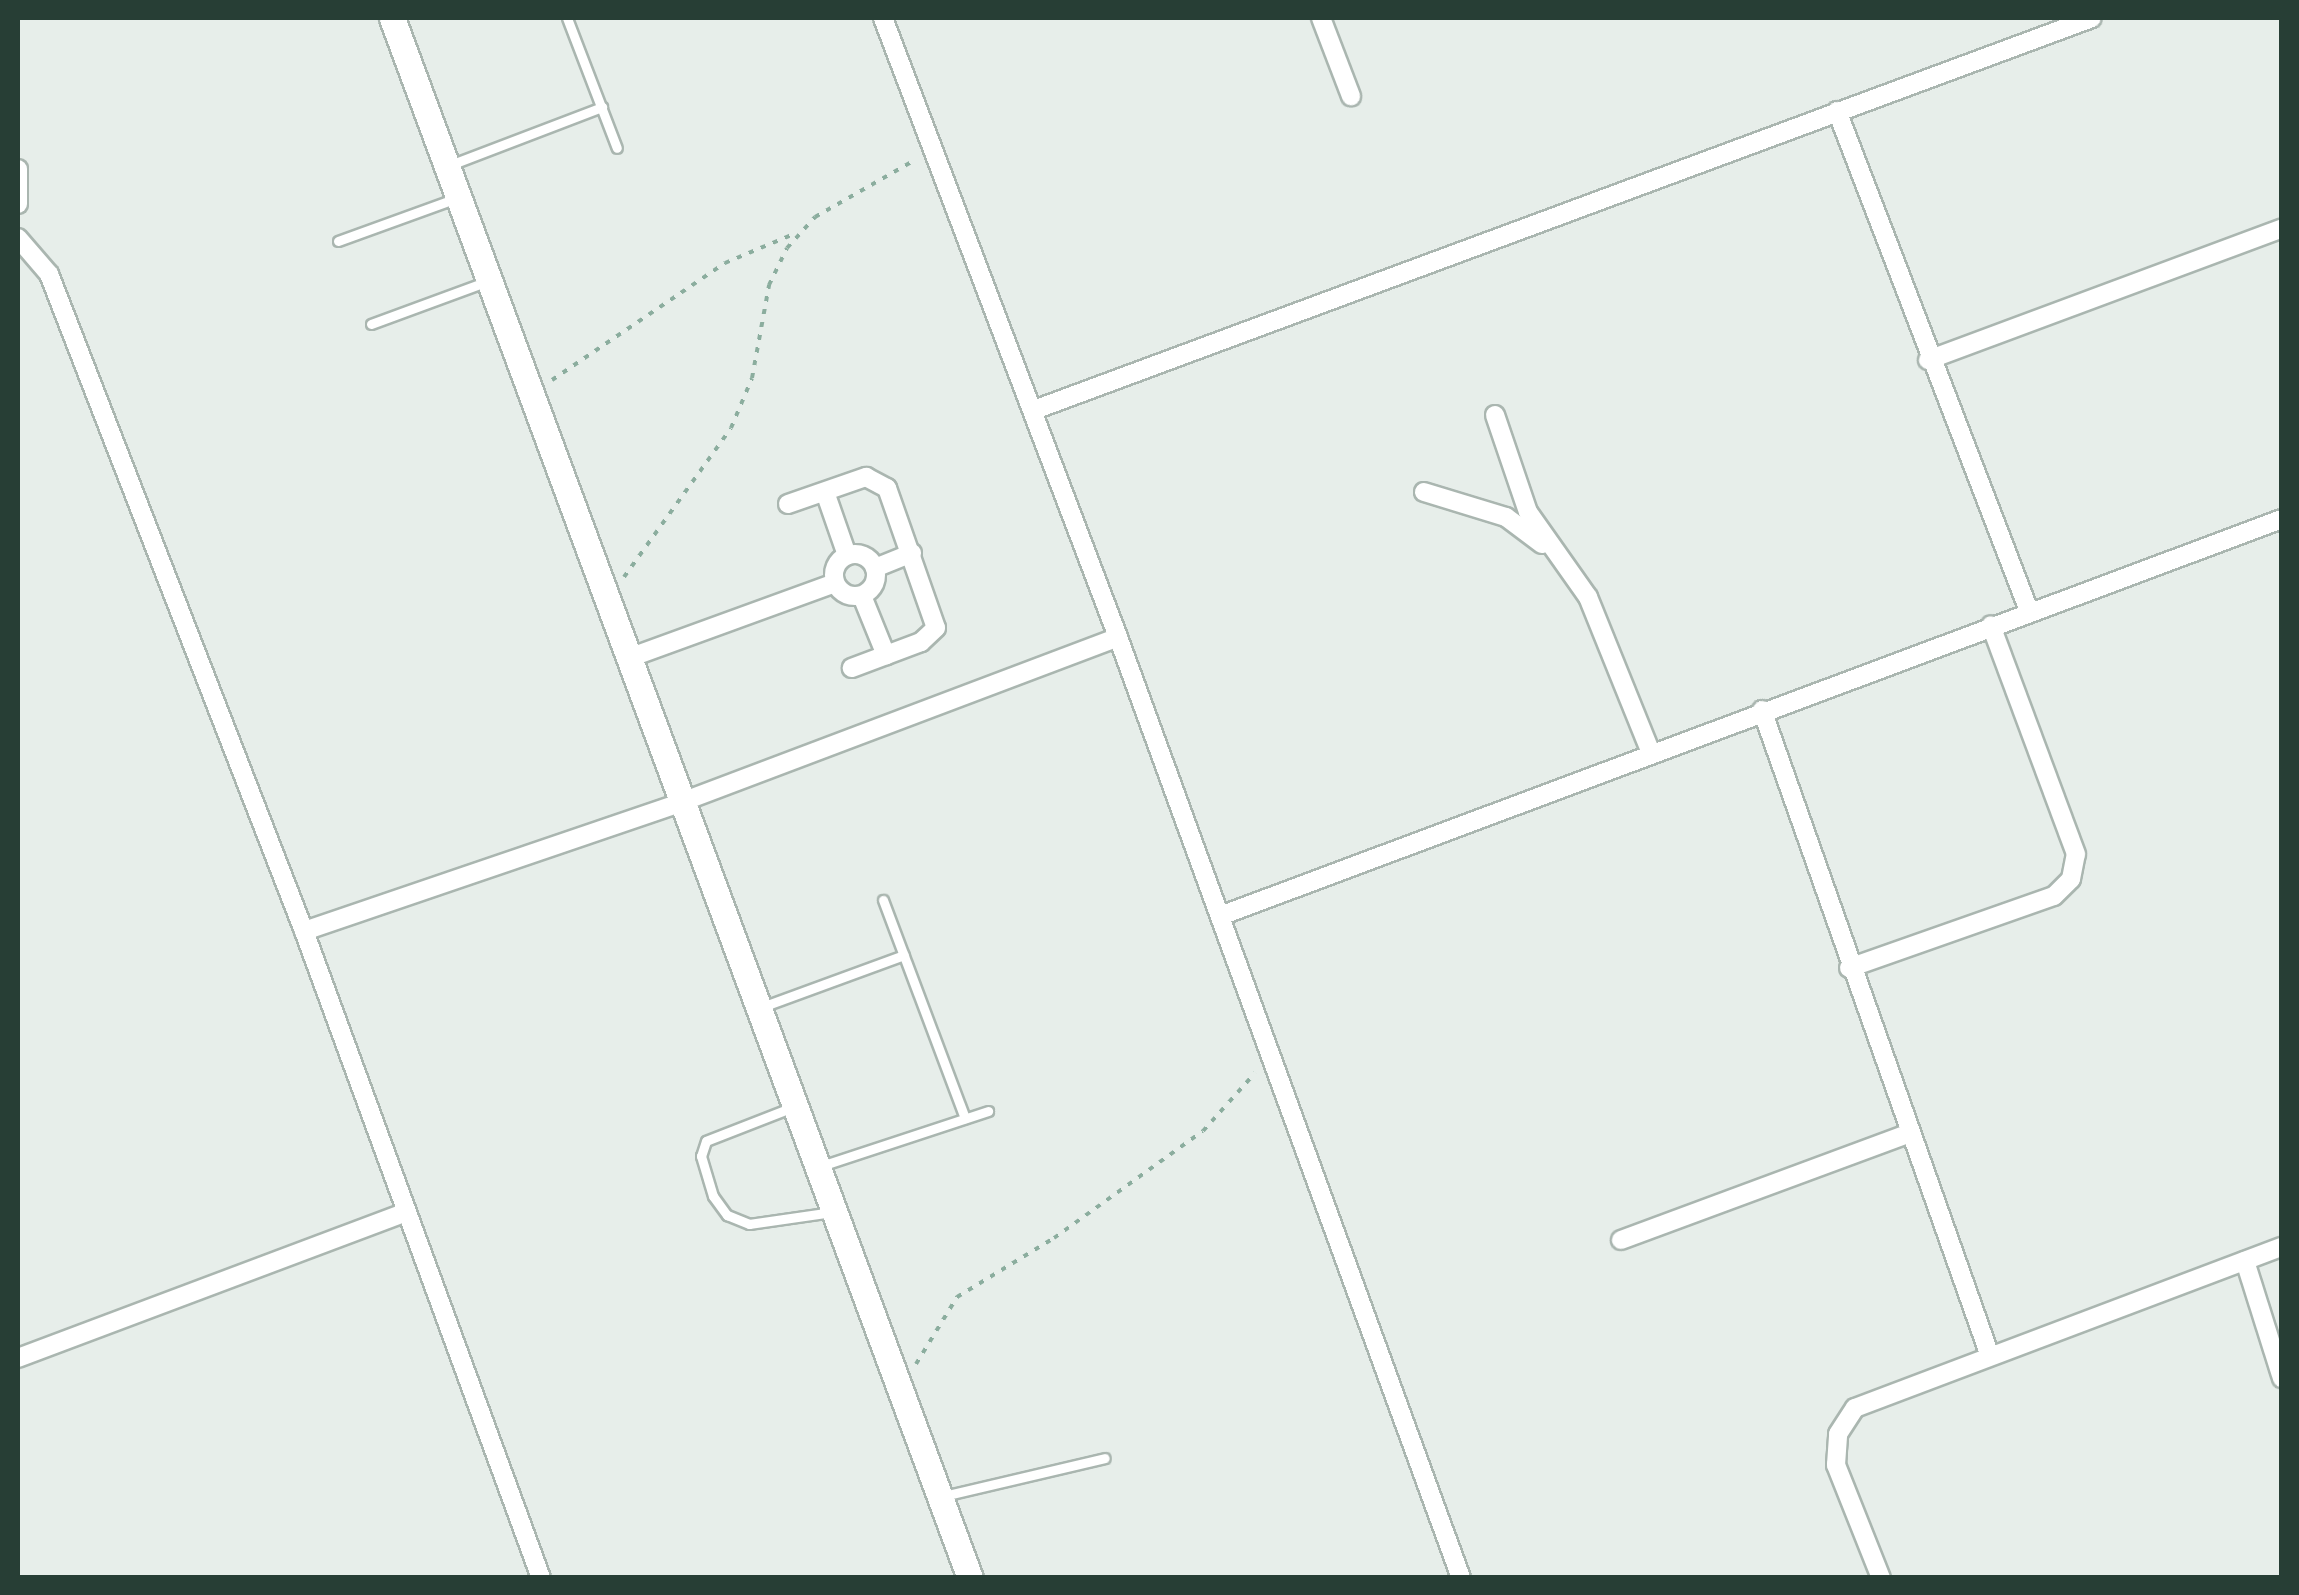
<!DOCTYPE html>
<html>
<head>
<meta charset="utf-8">
<style>
  body { margin:0 }
  #map { position:relative; width:2299px; height:1595px; overflow:hidden; background:#e7eeea; font-family:"PT Sans Narrow",sans-serif }
  div>[style] { position:absolute }
  .path>* { height:4px; margin-top:-2px; transform-origin:0; background:repeating-linear-gradient(90deg,#8bad9e 0 5px,transparent 0 13px) }
  .roads { filter:drop-shadow(2px 0 #aab6b0) drop-shadow(-2px 0 #aab6b0) drop-shadow(0 2px #aab6b0) drop-shadow(0 -2px #aab6b0) }
  .lane>* { height:9px; margin:-4.5px; padding:0 4.5px; transform-origin:4.5px; border-radius:4.5px; background:#fff }
  .street>* { height:18px; margin:-9px; padding:0 9px; transform-origin:9px; border-radius:9px; background:#fff }
  .street>.ring { margin:-9px; padding:0; box-sizing:content-box; background:none; border:18px solid #fff; border-radius:50% }
  .secondary>* { height:25px; margin:-12.5px; padding:0 12.5px; transform-origin:12.5px; border-radius:12.5px; background:#fff }
  span { translate:-50% -50%; white-space:nowrap; text-align:center; line-height:1.15; -webkit-text-stroke:8px #f7faf8; paint-order:stroke }
  .frame { position:absolute; inset:0; border:20px solid #273e35; pointer-events:none }
</style>
</head>
<body>
<div id="map">
  <div class="path">
    <div style="left:552px;top:380px;width:209px;rotate:-34.1deg"></div>
    <div style="left:725px;top:263px;width:77px;rotate:-22.9deg"></div>
    <div style="left:624px;top:577px;width:183px;rotate:-54.3deg"></div>
    <div style="left:731px;top:428px;width:54px;rotate:-67.2deg"></div>
    <div style="left:752px;top:378px;width:95px;rotate:-79.6deg"></div>
    <div style="left:769px;top:285px;width:41px;rotate:-64.1deg"></div>
    <div style="left:787px;top:248px;width:42px;rotate:-47.9deg"></div>
    <div style="left:815px;top:217px;width:115px;rotate:-29.7deg"></div>
    <div style="left:916px;top:1364px;width:79px;rotate:-58.5deg"></div>
    <div style="left:957px;top:1297px;width:114px;rotate:-31.3deg"></div>
    <div style="left:1054px;top:1238px;width:183px;rotate:-35.7deg"></div>
    <div style="left:1203px;top:1131px;width:78px;rotate:-48.1deg"></div>
  </div>
  <div class="roads">
    <div class="lane">
      <div style="left:567px;top:18px;width:139px;rotate:69deg"></div>
      <div style="left:450px;top:165px;width:163px;rotate:-20.9deg"></div>
      <div style="left:338px;top:241px;width:127px;rotate:-19.9deg"></div>
      <div style="left:371px;top:324px;width:121px;rotate:-20.2deg"></div>
      <div style="left:883px;top:900px;width:233px;rotate:69.4deg"></div>
      <div style="left:762px;top:1007px;width:151px;rotate:-20.1deg"></div>
      <div style="left:793px;top:1107px;width:93px;rotate:158.7deg"></div>
      <div style="left:706px;top:1141px;width:16px;rotate:108deg"></div>
      <div style="left:701px;top:1156px;width:42px;rotate:73.3deg"></div>
      <div style="left:713px;top:1196px;width:24px;rotate:54deg"></div>
      <div style="left:727px;top:1215px;width:24px;rotate:22deg"></div>
      <div style="left:749px;top:1224px;width:84px;rotate:-8.2deg"></div>
      <div style="left:821px;top:1166px;width:176px;rotate:-18.2deg"></div>
      <div style="left:943px;top:1496px;width:166px;rotate:-13.2deg"></div>
    </div>
    <div class="street">
      <div style="left:883px;top:18px;width:662px;rotate:69.21deg"></div>
      <div style="left:1118px;top:637px;width:1002px;rotate:69.97deg"></div>
      <div style="left:1321px;top:18px;width:84px;rotate:69deg"></div>
      <div style="left:1837px;top:111px;width:536px;rotate:68.99deg"></div>
      <div style="left:18px;top:169px;width:35px;rotate:90deg"></div>
      <div style="left:18px;top:238px;width:48px;rotate:49.3deg"></div>
      <div style="left:49px;top:274px;width:705px;rotate:68.79deg"></div>
      <div style="left:304px;top:931px;width:689px;rotate:69.88deg"></div>
      <div style="left:1928px;top:360px;width:378px;rotate:-20.4deg"></div>
      <div style="left:1034px;top:410px;width:1128px;rotate:-20.33deg"></div>
      <div style="left:1495px;top:415px;width:102px;rotate:71.2deg"></div>
      <div style="left:1528px;top:512px;width:104px;rotate:54.8deg"></div>
      <div style="left:1588px;top:597px;width:168px;rotate:68deg"></div>
      <div style="left:825px;top:492px;width:67px;rotate:70.8deg"></div>
      <div style="left:1424px;top:492px;width:86px;rotate:17deg"></div>
      <div style="left:1506px;top:517px;width:45px;rotate:36.9deg"></div>
      <div style="left:788px;top:504px;width:83px;rotate:-19.1deg"></div>
      <div style="left:866px;top:477px;width:24px;rotate:28deg"></div>
      <div style="left:887px;top:488px;width:148px;rotate:70.7deg"></div>
      <div style="left:936px;top:628px;width:21px;rotate:137deg"></div>
      <div style="left:921px;top:642px;width:74px;rotate:159.4deg"></div>
      <div class="ring" style="left:834px;top:554px;width:24px;height:24px"></div>
      <div style="left:875px;top:568px;width:40px;rotate:-22deg"></div>
      <div style="left:862px;top:596px;width:64px;rotate:67.9deg"></div>
      <div style="left:629px;top:658px;width:219px;rotate:-20deg"></div>
      <div style="left:1762px;top:710px;width:682px;rotate:70.56deg"></div>
      <div style="left:1220px;top:916px;width:1134px;rotate:-20.5deg"></div>
      <div style="left:304px;top:931px;width:399px;rotate:-18.8deg"></div>
      <div style="left:682px;top:802px;width:466px;rotate:-20.7deg"></div>
      <div style="left:1849px;top:968px;width:217px;rotate:-19.4deg"></div>
      <div style="left:2054px;top:896px;width:24px;rotate:-45deg"></div>
      <div style="left:2071px;top:879px;width:25px;rotate:-79deg"></div>
      <div style="left:2076px;top:854px;width:244px;rotate:-110.4deg"></div>
      <div style="left:1621px;top:1240px;width:305px;rotate:-20.3deg"></div>
      <div style="left:2245px;top:1261px;width:123px;rotate:72.5deg"></div>
      <div style="left:18px;top:1358px;width:415px;rotate:-20.6deg"></div>
      <div style="left:1881px;top:1578px;width:122px;rotate:-111.7deg"></div>
      <div style="left:1836px;top:1465px;width:31px;rotate:-86deg"></div>
      <div style="left:1838px;top:1434px;width:31px;rotate:-57deg"></div>
      <div style="left:1855px;top:1408px;width:456px;rotate:-20.7deg"></div>
    </div>
    <div class="secondary">
      <div style="left:392px;top:18px;width:1664px;rotate:69.67deg"></div>
    </div>
  </div>
  <div class="frame"></div>
</div>
</body>
</html>
